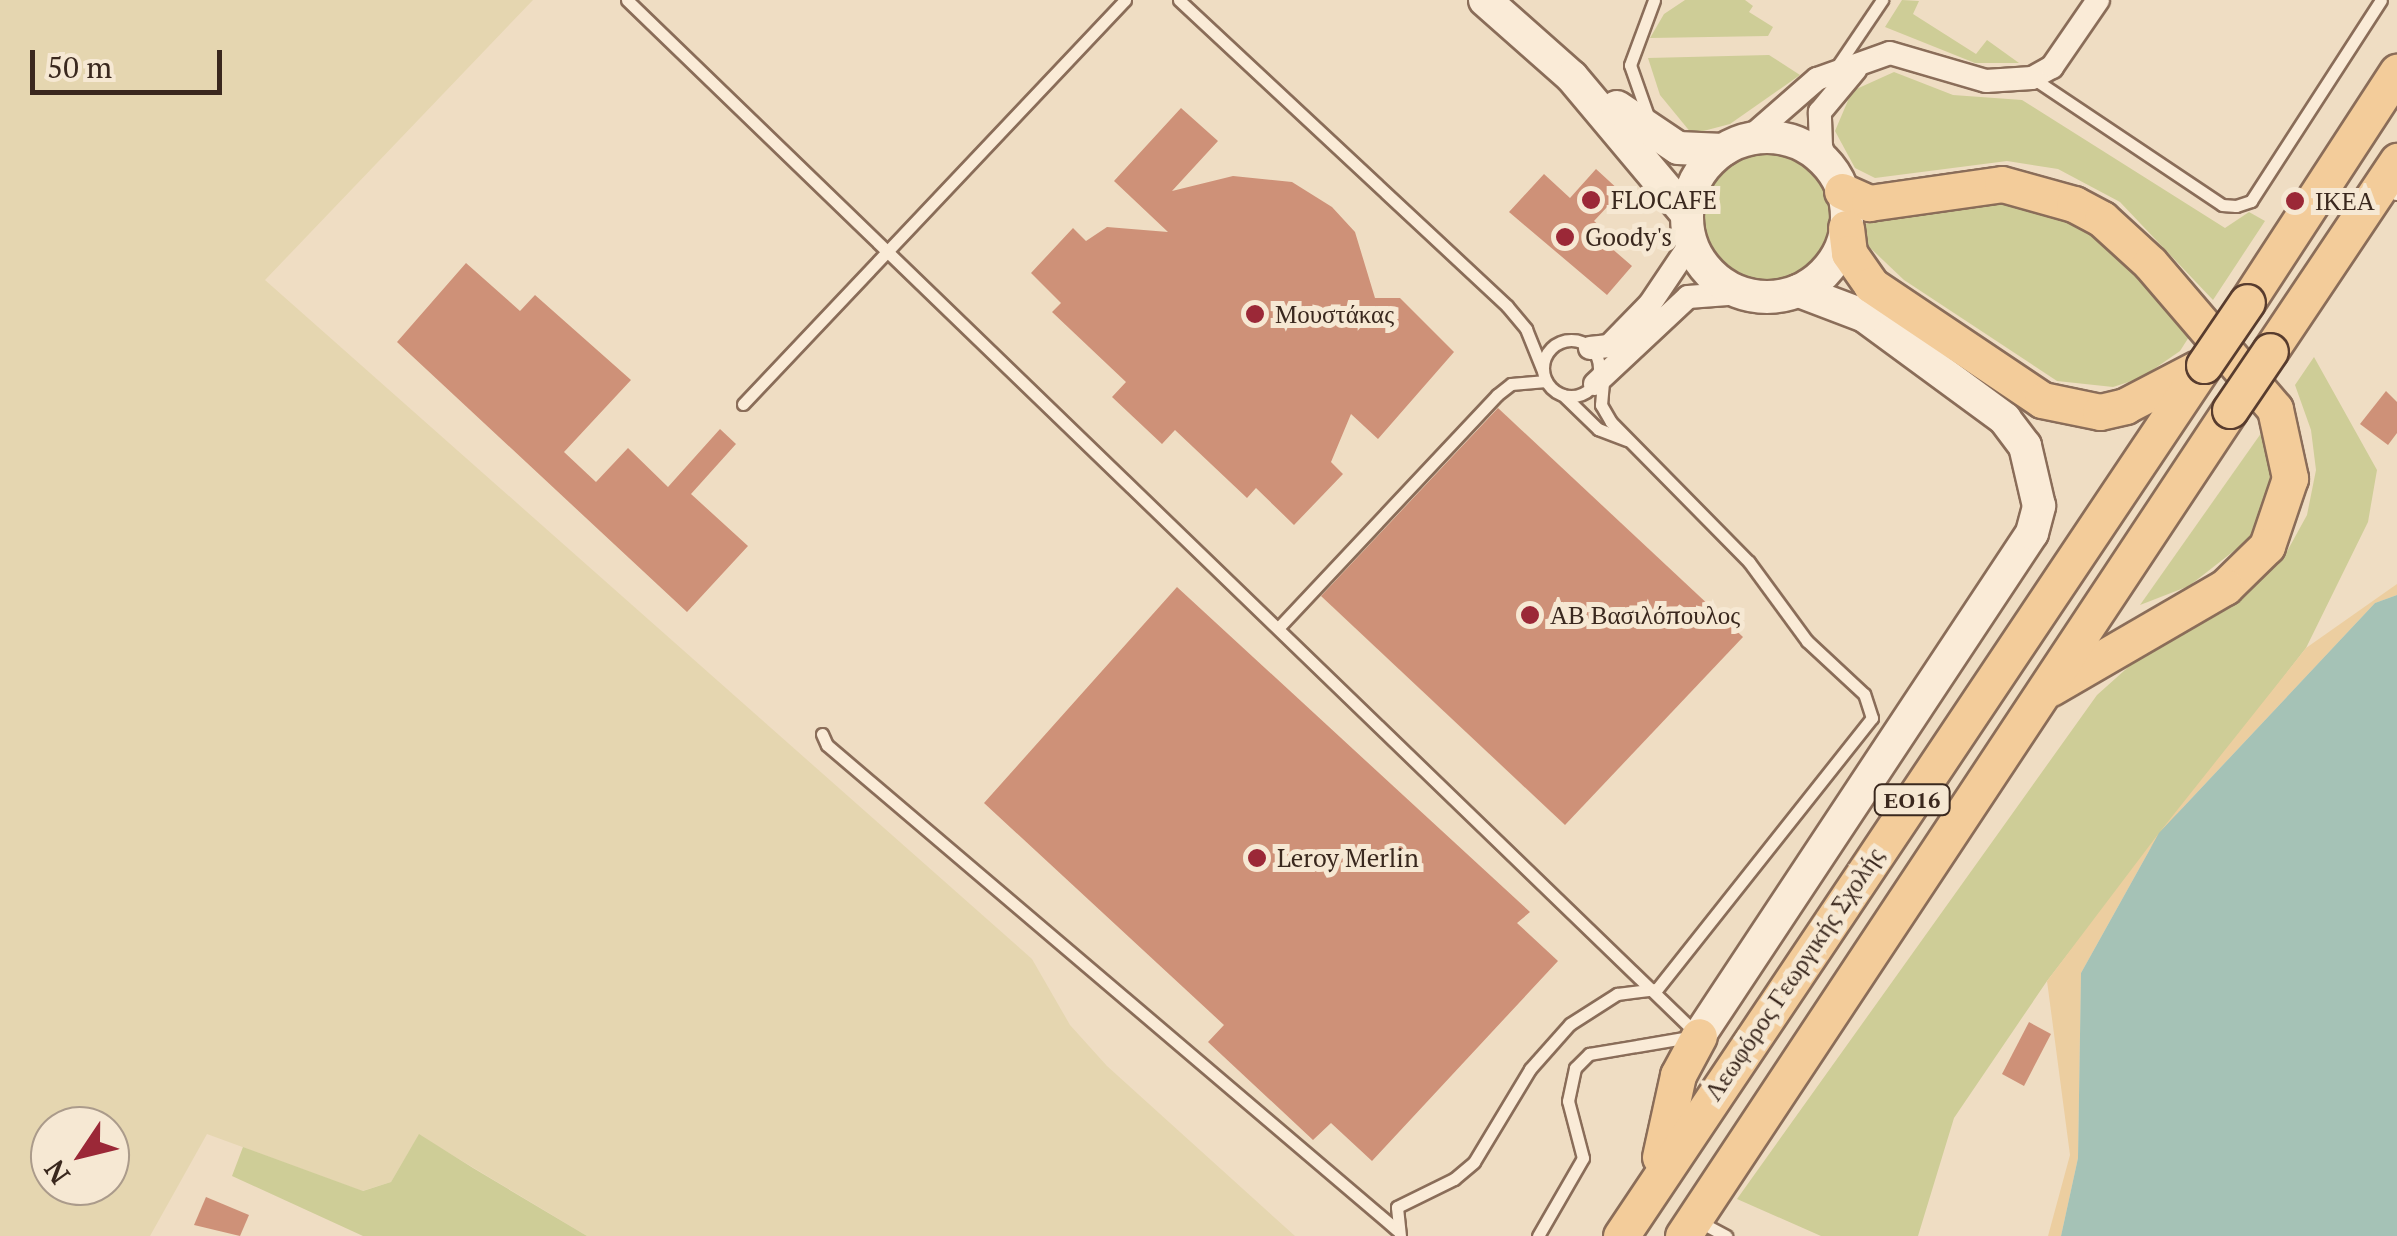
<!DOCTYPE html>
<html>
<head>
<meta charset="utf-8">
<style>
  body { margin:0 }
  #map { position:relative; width:2397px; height:1236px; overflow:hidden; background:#efddc3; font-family:"PT Serif",serif }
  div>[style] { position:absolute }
  .farmland>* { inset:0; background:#e5d6b0 }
  .green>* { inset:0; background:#cecd97 }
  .round { border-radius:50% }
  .sand>* { inset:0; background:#eccea0 }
  .water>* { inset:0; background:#a5c2b6 }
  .building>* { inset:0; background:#ce9178 }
  .roads { filter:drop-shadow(2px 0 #8a6d59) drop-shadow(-2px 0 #8a6d59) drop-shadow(0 2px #8a6d59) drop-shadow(0 -2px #8a6d59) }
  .lane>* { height:11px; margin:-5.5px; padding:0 5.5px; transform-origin:5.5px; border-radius:5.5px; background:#faebd7 }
  .lane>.ring { margin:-5.5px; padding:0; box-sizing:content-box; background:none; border:11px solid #faebd7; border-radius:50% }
  .street>* { height:22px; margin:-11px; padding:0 11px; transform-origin:11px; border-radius:11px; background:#faebd7 }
  .secondary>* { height:32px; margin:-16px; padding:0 16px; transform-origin:16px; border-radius:16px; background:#faebd7 }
  .secondary>.ring { margin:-16px; padding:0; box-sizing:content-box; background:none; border:32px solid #faebd7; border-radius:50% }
  .primary>* { height:35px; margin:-17.5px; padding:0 17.5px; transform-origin:17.5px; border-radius:17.5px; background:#f3cc9a }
  .bridges { filter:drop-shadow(2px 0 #583c2e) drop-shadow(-2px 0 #583c2e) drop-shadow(0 2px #583c2e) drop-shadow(0 -2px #583c2e) }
  .primary-bridge>* { height:35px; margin:-17.5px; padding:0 17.5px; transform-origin:17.5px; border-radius:17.5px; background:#f3cc9a }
  .dots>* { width:28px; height:28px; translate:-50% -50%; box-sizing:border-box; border:5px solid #f6e8d3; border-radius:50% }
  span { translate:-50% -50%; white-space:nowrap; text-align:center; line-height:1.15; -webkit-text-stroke:10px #f6e8d3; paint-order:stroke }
  .shield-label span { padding:2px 8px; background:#f6e8d3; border:2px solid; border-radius:8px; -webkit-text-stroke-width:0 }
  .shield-label { font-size:22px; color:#3a281e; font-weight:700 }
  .poi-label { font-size:25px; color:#3a281e }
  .left { translate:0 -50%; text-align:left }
  .street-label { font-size:25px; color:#3a281e }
  .north { position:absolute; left:30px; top:1106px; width:100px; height:100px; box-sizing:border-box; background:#f6e8d3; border:2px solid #ab9b8b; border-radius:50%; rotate:235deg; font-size:28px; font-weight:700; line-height:40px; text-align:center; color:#3a281e }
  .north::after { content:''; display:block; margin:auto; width:35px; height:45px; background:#9b2837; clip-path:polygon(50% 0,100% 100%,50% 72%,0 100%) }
  .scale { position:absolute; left:30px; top:50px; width:192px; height:45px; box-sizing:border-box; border:5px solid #3a281e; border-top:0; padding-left:12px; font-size:30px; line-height:35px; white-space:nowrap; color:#3a281e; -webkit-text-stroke:8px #f6e8d3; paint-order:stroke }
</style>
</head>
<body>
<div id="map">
  <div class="farmland">
    <div style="clip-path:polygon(evenodd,0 0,533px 0,265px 280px,1032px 959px,1070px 1025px,1107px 1066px,1295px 1236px,587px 1236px,419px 1135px,391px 1182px,362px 1191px,207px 1134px,150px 1236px,0 1236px,0 0,50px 1126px,110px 1126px,110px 1186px,50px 1186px,50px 1126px)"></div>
  </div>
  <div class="green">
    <div style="clip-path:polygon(1685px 0,1745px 0,1753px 6px,1749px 12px,1773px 27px,1768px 36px,1650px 38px,1664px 14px)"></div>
    <div style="clip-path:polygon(1902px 0,1919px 1px,1913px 14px,1976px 54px,1987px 40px,2019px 63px,1975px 63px,1885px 27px)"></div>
    <div style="clip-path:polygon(1769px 55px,1800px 75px,1730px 124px,1692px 134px,1660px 95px,1648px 58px)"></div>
    <div style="clip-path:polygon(1894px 72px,1953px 95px,2022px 100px,2225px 228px,2249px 212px,2265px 221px,2213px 300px,2120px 202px,2058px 169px,2007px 161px,1875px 178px,1855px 168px,1835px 131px,1852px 91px)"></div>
    <div class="round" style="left:1703px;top:154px;width:128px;height:128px"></div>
    <div style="clip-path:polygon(2001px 194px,2097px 227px,2194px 329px,2180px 351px,2141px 378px,2113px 387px,2057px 381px,1904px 280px,1864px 242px,1865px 224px)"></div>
    <div style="clip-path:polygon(2314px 357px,2377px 470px,2368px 522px,2306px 648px,2047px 981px,1954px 1118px,1918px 1236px,1821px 1236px,1737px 1199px,2097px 695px,2163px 636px,2228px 605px,2285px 555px,2307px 515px,2316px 470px,2311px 430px,2295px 385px)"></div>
    <div style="clip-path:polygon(2269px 422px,2275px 481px,2253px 536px,2189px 586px,2140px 605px)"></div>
    <div style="clip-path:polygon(419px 1134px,473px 1168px,587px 1236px,363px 1236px,232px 1176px,243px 1147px,363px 1191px,391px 1182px)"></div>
  </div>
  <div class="sand">
    <div style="clip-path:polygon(2397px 584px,2397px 595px,2375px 603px,2159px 833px,2081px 973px,2078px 1158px,2061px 1236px,2048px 1236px,2070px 1155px,2047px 981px,2159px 833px,2306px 648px)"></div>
  </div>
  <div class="water">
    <div style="clip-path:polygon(2397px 595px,2397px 1236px,2061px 1236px,2078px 1158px,2081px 973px,2159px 833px,2375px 603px)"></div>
  </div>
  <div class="building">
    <div style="clip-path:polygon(1181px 108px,1218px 141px,1172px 191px,1233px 176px,1292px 182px,1332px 207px,1355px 232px,1375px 298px,1400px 298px,1454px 352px,1378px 439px,1351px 414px,1331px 462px,1343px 474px,1294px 525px,1256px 488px,1247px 498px,1175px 430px,1162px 444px,1112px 397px,1126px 382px,1052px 312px,1061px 303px,1031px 273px,1073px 228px,1086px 241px,1107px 227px,1168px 232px,1114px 181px)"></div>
    <div style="clip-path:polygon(1596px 169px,1621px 192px,1594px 221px,1608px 233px,1602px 240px,1632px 266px,1607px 295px,1509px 212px,1544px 174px,1570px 198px)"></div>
    <div style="clip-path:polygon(466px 263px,520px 311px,535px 295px,631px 380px,564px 452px,596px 482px,628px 448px,668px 487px,720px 429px,736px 444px,691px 494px,748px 546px,687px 612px,397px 342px)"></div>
    <div style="clip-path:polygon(2386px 391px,2397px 402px,2397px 433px,2388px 445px,2360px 424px)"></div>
    <div style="clip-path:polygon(1498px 408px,1743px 637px,1565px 825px,1321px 596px)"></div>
    <div style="clip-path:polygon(1177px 587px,1530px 912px,1517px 923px,1558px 961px,1372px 1161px,1331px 1123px,1313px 1140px,1208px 1042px,1224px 1025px,984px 803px)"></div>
    <div style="clip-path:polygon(2029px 1022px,2051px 1034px,2024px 1086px,2002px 1074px)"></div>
    <div style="clip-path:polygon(206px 1197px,249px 1215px,240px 1236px,194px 1225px)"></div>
  </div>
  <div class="roads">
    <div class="lane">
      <div style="left:627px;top:0;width:1485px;rotate:44.02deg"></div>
      <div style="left:1179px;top:0;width:449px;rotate:43deg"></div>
      <div style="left:1507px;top:306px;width:30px;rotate:50deg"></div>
      <div style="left:1526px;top:329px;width:45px;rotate:68deg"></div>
      <div style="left:1834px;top:71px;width:86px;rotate:-55.9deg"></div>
      <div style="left:2034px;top:79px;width:226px;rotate:33.8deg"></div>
      <div style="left:2222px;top:205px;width:14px;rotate:4deg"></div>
      <div style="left:2236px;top:206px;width:16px;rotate:-18deg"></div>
      <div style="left:2251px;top:201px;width:239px;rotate:-57.1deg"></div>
      <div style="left:1648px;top:116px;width:54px;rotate:-109.4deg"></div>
      <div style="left:1630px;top:65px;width:69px;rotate:-69.7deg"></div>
      <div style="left:2396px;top:194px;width:1px"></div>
      <div class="ring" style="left:1543px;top:340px;width:45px;height:45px"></div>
      <div style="left:1563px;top:395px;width:49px;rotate:44.2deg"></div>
      <div style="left:1598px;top:429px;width:31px;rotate:21deg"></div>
      <div style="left:743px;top:404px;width:556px;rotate:-46.6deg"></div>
      <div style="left:1281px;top:625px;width:316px;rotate:-46.8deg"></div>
      <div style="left:1497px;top:395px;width:18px;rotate:-38deg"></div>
      <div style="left:1511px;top:384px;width:35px;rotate:-5deg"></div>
      <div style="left:822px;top:734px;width:12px;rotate:66deg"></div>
      <div style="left:827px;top:745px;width:748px;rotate:40.39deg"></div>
      <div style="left:1698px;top:1221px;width:32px;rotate:28deg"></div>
      <div style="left:1400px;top:1236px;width:29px;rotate:-96deg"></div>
      <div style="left:1397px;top:1207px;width:64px;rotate:-26.2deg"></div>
      <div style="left:1454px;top:1179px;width:26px;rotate:-40deg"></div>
      <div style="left:1474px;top:1162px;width:109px;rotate:-58.9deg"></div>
      <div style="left:1530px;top:1069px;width:60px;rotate:-48.4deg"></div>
      <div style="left:1570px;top:1024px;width:56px;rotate:-32.6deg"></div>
      <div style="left:1617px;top:994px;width:40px;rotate:-7.1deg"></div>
      <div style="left:1657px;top:989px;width:346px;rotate:-51.6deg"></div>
      <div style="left:1872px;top:718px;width:25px;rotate:-108deg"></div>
      <div style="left:1864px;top:694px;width:78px;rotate:-137.1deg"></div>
      <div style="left:1807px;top:641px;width:98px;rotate:-126.3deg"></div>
      <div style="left:1749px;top:562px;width:197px;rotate:-134.6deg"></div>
      <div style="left:1611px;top:422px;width:20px;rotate:-120deg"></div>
      <div style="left:1601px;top:405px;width:25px;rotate:-85deg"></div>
      <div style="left:1538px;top:1236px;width:90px;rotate:-60deg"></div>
      <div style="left:1583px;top:1158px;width:59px;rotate:-104.7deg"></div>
      <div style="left:1568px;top:1101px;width:34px;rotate:-78deg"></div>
      <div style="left:1575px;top:1068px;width:20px;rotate:-45deg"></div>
      <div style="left:1589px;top:1054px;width:102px;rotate:-9.6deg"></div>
    </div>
    <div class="street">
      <div style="left:1747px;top:140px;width:93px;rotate:-41.1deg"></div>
      <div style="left:1817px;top:79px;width:77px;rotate:-19.6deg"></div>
      <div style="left:1890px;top:53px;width:100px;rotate:16.3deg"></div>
      <div style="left:1986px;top:81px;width:46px;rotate:-3.7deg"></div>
      <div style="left:2032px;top:78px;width:23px;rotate:-29deg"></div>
      <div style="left:2052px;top:67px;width:81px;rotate:-55.5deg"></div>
      <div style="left:1829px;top:166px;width:21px;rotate:-113deg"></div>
      <div style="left:1821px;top:147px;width:35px;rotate:-92deg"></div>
      <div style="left:1820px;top:112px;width:55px;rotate:-50.2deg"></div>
      <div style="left:1590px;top:348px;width:19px;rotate:-6deg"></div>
      <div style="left:1609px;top:346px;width:59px;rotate:-45.7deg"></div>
      <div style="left:1650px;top:304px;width:73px;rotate:-56.1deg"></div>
      <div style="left:1595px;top:384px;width:127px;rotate:-43.1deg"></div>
      <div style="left:1688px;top:297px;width:53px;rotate:-4.3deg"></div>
    </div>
    <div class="secondary">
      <div style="left:1485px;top:0;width:116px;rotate:41.5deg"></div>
      <div style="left:1572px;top:77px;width:179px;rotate:50deg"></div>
      <div style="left:1617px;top:107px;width:73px;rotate:33.9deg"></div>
      <div style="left:1678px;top:148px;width:45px;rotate:2.5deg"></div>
      <div class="ring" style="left:1687px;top:137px;width:128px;height:128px"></div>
      <div style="left:1699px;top:1036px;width:603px;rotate:-56.49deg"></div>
      <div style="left:2032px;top:533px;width:28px;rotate:-75deg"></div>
      <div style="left:2039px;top:506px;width:62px;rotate:-103.1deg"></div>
      <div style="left:2025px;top:446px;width:34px;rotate:-127deg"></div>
      <div style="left:2005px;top:419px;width:174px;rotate:-143.7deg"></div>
      <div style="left:1865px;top:316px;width:71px;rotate:-159.3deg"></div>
    </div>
    <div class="primary">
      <div style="left:1842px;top:191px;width:30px;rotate:24deg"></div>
      <div style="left:1869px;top:203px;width:134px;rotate:-8.1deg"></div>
      <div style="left:2002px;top:184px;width:75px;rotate:15.5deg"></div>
      <div style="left:2074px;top:204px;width:32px;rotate:28deg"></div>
      <div style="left:2102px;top:219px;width:65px;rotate:42.5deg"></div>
      <div style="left:2150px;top:263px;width:192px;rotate:49.4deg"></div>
      <div style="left:2275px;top:409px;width:71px;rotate:77.7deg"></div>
      <div style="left:2290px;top:478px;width:72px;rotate:108.7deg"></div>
      <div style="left:2267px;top:546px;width:59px;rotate:135.7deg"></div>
      <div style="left:2225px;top:587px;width:201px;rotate:149.9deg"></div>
      <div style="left:1846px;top:228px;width:25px;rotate:83deg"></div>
      <div style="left:1849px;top:253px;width:39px;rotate:55deg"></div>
      <div style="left:1871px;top:285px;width:206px;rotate:33.9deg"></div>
      <div style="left:2042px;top:400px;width:59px;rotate:11.7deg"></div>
      <div style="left:2100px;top:412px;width:26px;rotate:-13deg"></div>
      <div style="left:2125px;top:406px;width:82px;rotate:-27.5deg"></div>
      <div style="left:2247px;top:302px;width:275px;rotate:-56.9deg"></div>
      <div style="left:2270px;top:351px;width:229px;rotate:-56.2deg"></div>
      <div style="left:1660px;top:1157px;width:84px;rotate:-77.6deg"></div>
      <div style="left:1678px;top:1075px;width:44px;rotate:-61.7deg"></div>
      <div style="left:1621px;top:1236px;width:1048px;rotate:-56.2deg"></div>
      <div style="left:1683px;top:1236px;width:991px;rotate:-56.49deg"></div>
    </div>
  </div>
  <div class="bridges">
    <div class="primary-bridge">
      <div style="left:2204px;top:365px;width:76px;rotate:-55.7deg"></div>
      <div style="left:2230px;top:410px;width:71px;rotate:-55.9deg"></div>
    </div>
  </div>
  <div class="dots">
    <div style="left:1591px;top:200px;background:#9b2837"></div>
    <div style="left:2295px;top:201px;background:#9b2837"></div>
    <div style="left:1565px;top:237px;background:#9b2837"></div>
    <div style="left:1255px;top:314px;background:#9b2837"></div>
    <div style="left:1530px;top:615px;background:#9b2837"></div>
    <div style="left:1257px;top:858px;background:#9b2837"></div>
  </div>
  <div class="shield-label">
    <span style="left:1912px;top:800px">ΕΟ16</span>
  </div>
  <div class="poi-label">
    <span class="left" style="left:1611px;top:200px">FLOCAFE</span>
    <span class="left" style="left:2315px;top:201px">ΙΚΕΑ</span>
    <span class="left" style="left:1585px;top:237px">Goody's</span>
    <span class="left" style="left:1275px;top:314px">Μουστάκας</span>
    <span class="left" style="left:1550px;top:615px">ΑΒ Βασιλόπουλος</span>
    <span class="left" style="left:1277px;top:858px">Leroy Merlin</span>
  </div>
  <div class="street-label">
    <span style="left:1794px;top:974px;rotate:-56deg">Λεωφόρος Γεωργικής Σχολής</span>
  </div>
  <div class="north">N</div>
  <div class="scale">50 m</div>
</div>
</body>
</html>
